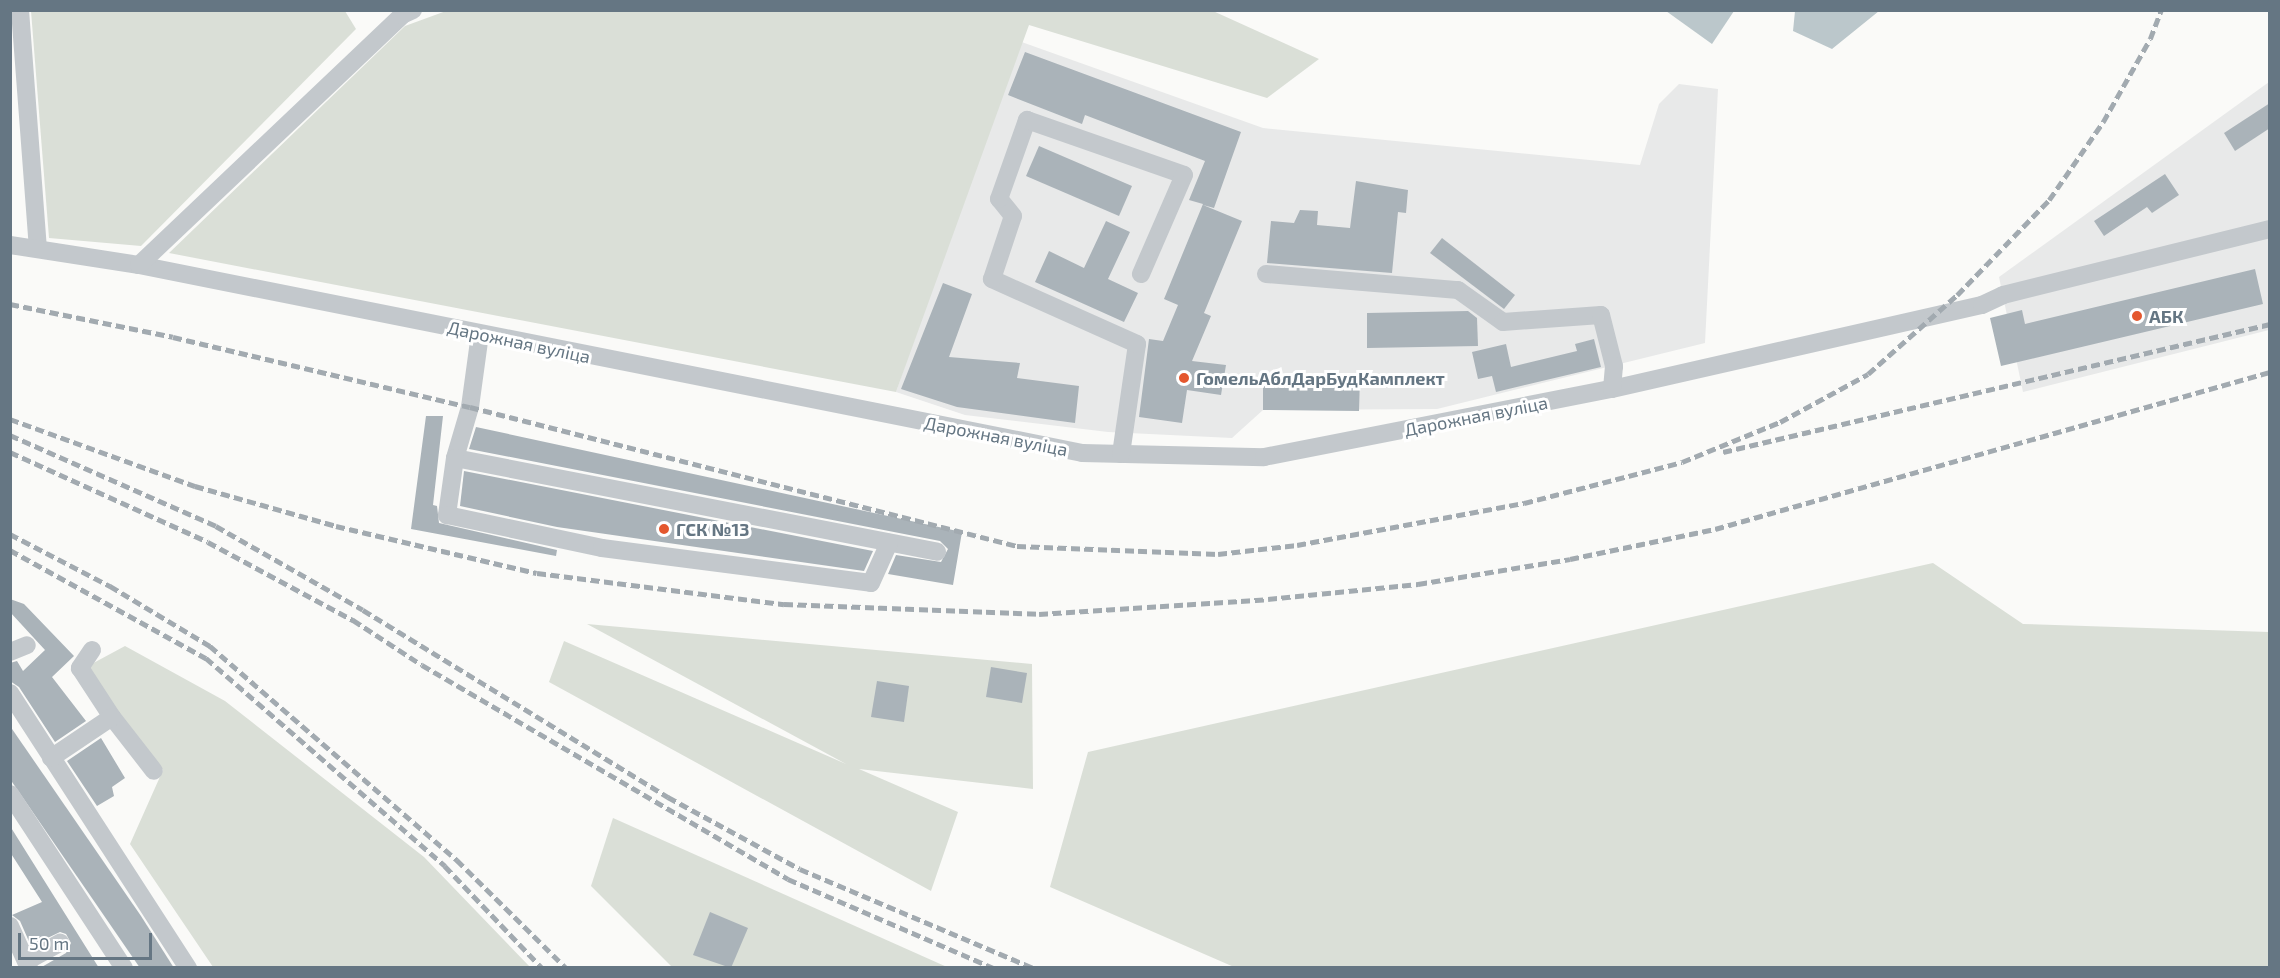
<!DOCTYPE html>
<html>
<head>
<meta charset="utf-8">
<style>
  body { margin:0 }
  #map { position:relative; width:2280px; height:978px; overflow:hidden; background:#fafaf8; font-family:"Exo 2",sans-serif }
  div>[style] { position:absolute }
  .built>* { inset:0; background:#e8e9e9 }
  .green>* { inset:0; background:#dadfd7 }
  .water>* { inset:0; background:#bbc7cb }
  .building>* { inset:0; background:#aab3b9 }
  .minor>* { height:18px; margin:-9px; padding:0 9px; transform-origin:9px; border-radius:9px; background:#c3c8cc }
  .rail>* { height:4.5px; margin-top:-2.25px; transform-origin:0; background:repeating-linear-gradient(90deg,#a2aab0 0 9px,transparent 0 13.5px) }
  .dots>* { width:16px; height:16px; translate:-50% -50%; box-sizing:border-box; border:3px solid #fff; border-radius:50% }
  span { translate:-50% -50%; white-space:nowrap; text-align:center; line-height:1.15; -webkit-text-stroke:6px #fff; paint-order:stroke }
  .poi-label { font-size:18px; color:#657683; font-weight:700 }
  .left { translate:0 -50%; text-align:left }
  .street-label { font-size:18px; color:#657683 }
  .frame { position:absolute; inset:0; border:12px solid #657683; pointer-events:none }
  .scale { position:absolute; left:18px; top:933px; width:134px; height:27px; box-sizing:border-box; border:3px solid #657683; border-top:0; padding-left:8px; font-size:18px; line-height:21px; white-space:nowrap; color:#657683; -webkit-text-stroke:4px #fff; paint-order:stroke }
</style>
</head>
<body>
<div id="map">
  <div class="built">
    <div style="clip-path:polygon(1016px 40px,1263px 128px,1640px 165px,1659px 104px,1679px 84px,1718px 89px,1705px 343px,1437px 409px,1263px 410px,1232px 438px,1108px 432px,965px 415px,896px 392px)"></div>
    <div style="clip-path:polygon(2269px 82px,2269px 330px,2023px 392px,1999px 277px)"></div>
  </div>
  <div class="green">
    <div style="clip-path:polygon(31px 11px,345px 11px,356px 29px,141px 246px,49px 238px)"></div>
    <div style="clip-path:polygon(446px 11px,1213px 11px,1319px 59px,1267px 98px,1029px 25px,896px 392px,169px 253px,405px 26px)"></div>
    <div style="clip-path:polygon(1933px 563px,2023px 624px,2269px 632px,2269px 967px,1234px 967px,1050px 887px,1088px 752px)"></div>
    <div style="clip-path:polygon(587px 624px,1032px 664px,1033px 789px,859px 769px,958px 812px,931px 891px,549px 682px,564px 641px,846px 764px)"></div>
    <div style="clip-path:polygon(125px 646px,225px 701px,424px 857px,530px 967px,213px 967px,130px 844px,163px 770px,121px 722px,86px 667px)"></div>
    <div style="clip-path:polygon(613px 818px,947px 967px,672px 967px,591px 886px)"></div>
  </div>
  <div class="water">
    <div style="clip-path:polygon(1666px 11px,1666px 10px,1734px 11px,1712px 44px)"></div>
    <div style="clip-path:polygon(1795px 11px,1795px 10px,1879px 11px,1832px 49px,1793px 31px)"></div>
  </div>
  <div class="building">
    <div style="clip-path:polygon(1025px 52px,1241px 132px,1214px 208px,1203px 205px,1242px 221px,1204px 313px,1211px 316px,1192px 361px,1226px 365px,1221px 395px,1187px 390px,1182px 423px,1139px 417px,1149px 339px,1163px 341px,1178px 305px,1164px 299px,1203px 204px,1189px 200px,1205px 161px,1085px 115px,1082px 124px,1008px 95px)"></div>
    <div style="clip-path:polygon(2270px 103px,2270px 128px,2235px 151px,2224px 133px)"></div>
    <div style="clip-path:polygon(1039px 146px,1132px 186px,1119px 216px,1026px 176px)"></div>
    <div style="clip-path:polygon(2165px 174px,2179px 195px,2152px 213px,2147px 207px,2104px 236px,2094px 221px)"></div>
    <div style="clip-path:polygon(1356px 181px,1408px 190px,1406px 213px,1398px 212px,1392px 273px,1267px 263px,1271px 221px,1294px 223px,1300px 210px,1318px 211px,1317px 225px,1350px 228px)"></div>
    <div style="clip-path:polygon(1106px 221px,1130px 232px,1108px 279px,1138px 293px,1124px 322px,1035px 282px,1049px 251px,1084px 268px)"></div>
    <div style="clip-path:polygon(1442px 238px,1515px 295px,1504px 309px,1430px 253px)"></div>
    <div style="clip-path:polygon(2255px 269px,2263px 304px,2001px 366px,1990px 318px,2022px 310px,2025px 324px)"></div>
    <div style="clip-path:polygon(943px 283px,972px 294px,949px 357px,1020px 363px,1017px 378px,1079px 386px,1075px 423px,957px 407px,901px 389px)"></div>
    <div style="clip-path:polygon(1468px 311px,1477px 318px,1478px 346px,1367px 348px,1367px 313px)"></div>
    <div style="clip-path:polygon(1594px 339px,1601px 367px,1496px 392px,1492px 376px,1478px 379px,1472px 352px,1506px 344px,1511px 367px,1577px 351px,1575px 344px)"></div>
    <div style="clip-path:polygon(1263px 375px,1360px 377px,1359px 411px,1263px 410px)"></div>
    <div style="clip-path:polygon(426px 416px,443px 416px,433px 505px,437px 506px,439px 523px,557px 550px,556px 556px,411px 529px)"></div>
    <div style="clip-path:polygon(476px 427px,962px 532px,953px 585px,888px 574px,896px 555px,941px 562px,948px 549px,940px 541px,469px 449px)"></div>
    <div style="clip-path:polygon(464px 471px,873px 551px,864px 571px,557px 527px,460px 506px)"></div>
    <div style="clip-path:polygon(10px 599px,24px 604px,74px 656px,52px 677px,86px 721px,55px 742px,19px 687px,10px 681px,10px 663px,17px 661px,23px 671px,45px 650px,10px 612px)"></div>
    <div style="clip-path:polygon(991px 667px,1027px 673px,1022px 703px,986px 697px)"></div>
    <div style="clip-path:polygon(877px 681px,909px 686px,904px 722px,871px 717px)"></div>
    <div style="clip-path:polygon(10px 726px,141px 916px,174px 968px,140px 968px,10px 779px)"></div>
    <div style="clip-path:polygon(101px 738px,125px 778px,112px 787px,114px 796px,97px 806px,67px 761px)"></div>
    <div style="clip-path:polygon(10px 826px,99px 968px,40px 968px,66px 953px,71px 943px,66px 934px,60px 932px,31px 946px,20px 921px,12px 915px,42px 902px,10px 852px)"></div>
    <div style="clip-path:polygon(710px 912px,748px 928px,731px 968px,693px 955px)"></div>
  </div>
  <div class="minor">
    <div style="left:20px;top:10px;width:238px;rotate:85.7deg"></div>
    <div style="left:10px;top:245px;width:131px;rotate:8.8deg"></div>
    <div style="left:139px;top:265px;width:962px;rotate:11.27deg"></div>
    <div style="left:1082px;top:453px;width:182px;rotate:1.3deg"></div>
    <div style="left:1264px;top:457px;width:355px;rotate:-11.1deg"></div>
    <div style="left:1612px;top:389px;width:379px;rotate:-12.8deg"></div>
    <div style="left:1982px;top:305px;width:23px;rotate:-25deg"></div>
    <div style="left:2003px;top:295px;width:275px;rotate:-13.9deg"></div>
    <div style="left:139px;top:265px;width:363px;rotate:-43.5deg"></div>
    <div style="left:402px;top:15px;width:12px;rotate:-24deg"></div>
    <div style="left:1266px;top:274px;width:193px;rotate:4.8deg"></div>
    <div style="left:1458px;top:290px;width:55px;rotate:35.4deg"></div>
    <div style="left:1503px;top:322px;width:98px;rotate:-4.1deg"></div>
    <div style="left:1601px;top:315px;width:53px;rotate:75.7deg"></div>
    <div style="left:1614px;top:366px;width:23px;rotate:95deg"></div>
    <div style="left:480px;top:334px;width:74px;rotate:97.8deg"></div>
    <div style="left:470px;top:407px;width:53px;rotate:106.4deg"></div>
    <div style="left:455px;top:458px;width:491px;rotate:11deg"></div>
    <div style="left:1121px;top:454px;width:111px;rotate:-81.7deg"></div>
    <div style="left:1137px;top:344px;width:159px;rotate:-155.9deg"></div>
    <div style="left:992px;top:279px;width:66px;rotate:-71.6deg"></div>
    <div style="left:1013px;top:216px;width:22px;rotate:-129deg"></div>
    <div style="left:999px;top:199px;width:84px;rotate:-70.5deg"></div>
    <div style="left:1027px;top:120px;width:166px;rotate:19.3deg"></div>
    <div style="left:1184px;top:175px;width:108px;rotate:113.5deg"></div>
    <div style="left:455px;top:458px;width:58px;rotate:98deg"></div>
    <div style="left:447px;top:515px;width:158px;rotate:12deg"></div>
    <div style="left:602px;top:548px;width:271px;rotate:7.4deg"></div>
    <div style="left:871px;top:583px;width:44px;rotate:-65.8deg"></div>
    <div style="left:92px;top:650px;width:22px;rotate:124deg"></div>
    <div style="left:80px;top:668px;width:59px;rotate:56.9deg"></div>
    <div style="left:112px;top:717px;width:68px;rotate:52.1deg"></div>
    <div style="left:10px;top:652px;width:18px;rotate:-22deg"></div>
    <div style="left:10px;top:693px;width:328px;rotate:57.1deg"></div>
    <div style="left:51px;top:758px;width:73px;rotate:-33.9deg"></div>
    <div style="left:10px;top:794px;width:208px;rotate:56.8deg"></div>
    <div style="left:10px;top:926px;width:46px;rotate:65.7deg"></div>
    <div style="left:27px;top:961px;width:38px;rotate:-29deg"></div>
  </div>
  <div class="rail">
    <div style="left:10px;top:304px;width:166px;rotate:11.4deg"></div>
    <div style="left:173px;top:337px;width:305px;rotate:13.3deg"></div>
    <div style="left:470px;top:407px;width:564px;rotate:14.26deg"></div>
    <div style="left:1017px;top:546px;width:201px;rotate:2.3deg"></div>
    <div style="left:1218px;top:554px;width:80px;rotate:-6.5deg"></div>
    <div style="left:1297px;top:545px;width:231px;rotate:-10.5deg"></div>
    <div style="left:1524px;top:503px;width:163px;rotate:-14.5deg"></div>
    <div style="left:1682px;top:462px;width:106px;rotate:-22.2deg"></div>
    <div style="left:1780px;top:422px;width:100px;rotate:-28.6deg"></div>
    <div style="left:1868px;top:374px;width:119px;rotate:-41.6deg"></div>
    <div style="left:1957px;top:295px;width:132px;rotate:-45.9deg"></div>
    <div style="left:2049px;top:200px;width:95px;rotate:-55.3deg"></div>
    <div style="left:2103px;top:122px;width:95px;rotate:-60.5deg"></div>
    <div style="left:2150px;top:39px;width:31px;rotate:-69deg"></div>
    <div style="left:10px;top:419px;width:197px;rotate:19.9deg"></div>
    <div style="left:195px;top:486px;width:147px;rotate:15.8deg"></div>
    <div style="left:336px;top:526px;width:206px;rotate:13.2deg"></div>
    <div style="left:537px;top:573px;width:249px;rotate:7.2deg"></div>
    <div style="left:784px;top:604px;width:255px;rotate:2.2deg"></div>
    <div style="left:1039px;top:614px;width:229px;rotate:-3.7deg"></div>
    <div style="left:1268px;top:599px;width:151px;rotate:-5.7deg"></div>
    <div style="left:1418px;top:584px;width:154px;rotate:-9.3deg"></div>
    <div style="left:1570px;top:559px;width:148px;rotate:-11.7deg"></div>
    <div style="left:1715px;top:529px;width:577px;rotate:-15.8deg"></div>
    <div style="left:10px;top:435px;width:225px;rotate:23.8deg"></div>
    <div style="left:216px;top:526px;width:169px;rotate:29.7deg"></div>
    <div style="left:363px;top:610px;width:358px;rotate:31.5deg"></div>
    <div style="left:668px;top:797px;width:150px;rotate:28.6deg"></div>
    <div style="left:800px;top:869px;width:253px;rotate:23deg"></div>
    <div style="left:10px;top:452px;width:217px;rotate:24.4deg"></div>
    <div style="left:208px;top:542px;width:165px;rotate:28.3deg"></div>
    <div style="left:353px;top:620px;width:82px;rotate:33.1deg"></div>
    <div style="left:422px;top:665px;width:424px;rotate:30.3deg"></div>
    <div style="left:788px;top:879px;width:224px;rotate:23.4deg"></div>
    <div style="left:1723px;top:452px;width:562px;rotate:-13.17deg"></div>
    <div style="left:10px;top:534px;width:113px;rotate:27.5deg"></div>
    <div style="left:110px;top:586px;width:117px;rotate:31deg"></div>
    <div style="left:210px;top:646px;width:327px;rotate:40.9deg"></div>
    <div style="left:457px;top:860px;width:153px;rotate:44.7deg"></div>
    <div style="left:10px;top:550px;width:224px;rotate:28.9deg"></div>
    <div style="left:206px;top:658px;width:317px;rotate:41deg"></div>
    <div style="left:445px;top:866px;width:141px;rotate:46.4deg"></div>
  </div>
  <div class="dots">
    <div style="left:2137px;top:316px;background:#e4572e"></div>
    <div style="left:1184px;top:378px;background:#e4572e"></div>
    <div style="left:664px;top:529px;background:#e4572e"></div>
  </div>
  <div class="poi-label">
    <span class="left" style="left:2149px;top:316px">АБК</span>
    <span class="left" style="left:1196px;top:378px">ГомельАблДарБудКамплект</span>
    <span class="left" style="left:676px;top:529px">ГСК №13</span>
  </div>
  <div class="street-label">
    <span style="left:519px;top:342px;rotate:12deg">Дарожная вуліца</span>
    <span style="left:1476px;top:416px;rotate:-11deg">Дарожная вуліца</span>
    <span style="left:996px;top:436px;rotate:11deg">Дарожная вуліца</span>
  </div>
  <div class="frame"></div>
  <div class="scale">50 m</div>
</div>
</body>
</html>
